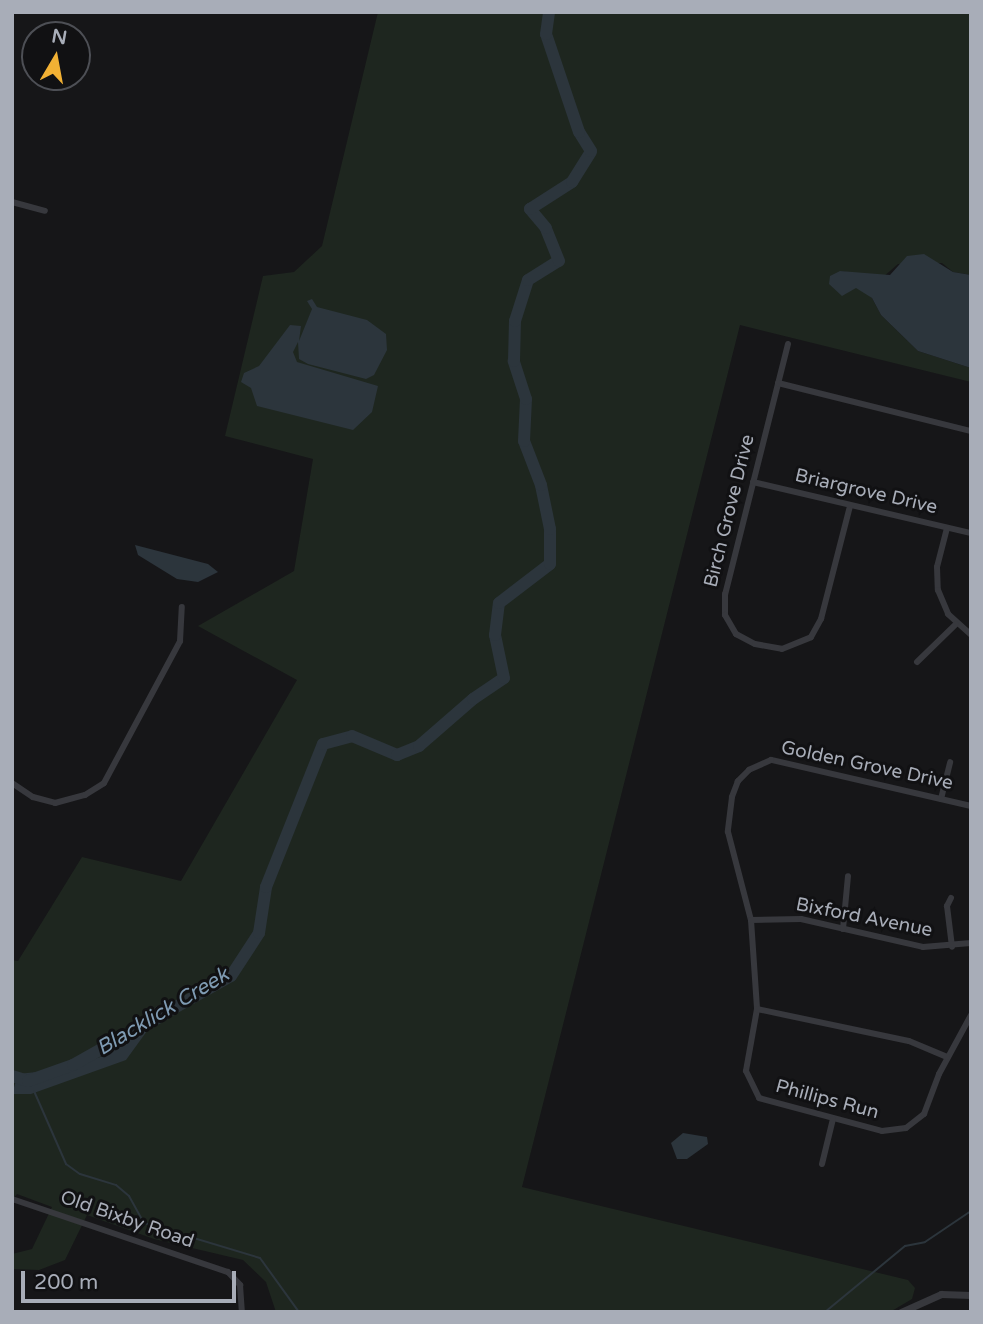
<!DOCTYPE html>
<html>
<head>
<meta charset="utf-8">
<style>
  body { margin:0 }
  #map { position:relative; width:983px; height:1324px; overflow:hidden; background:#161618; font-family:"Varela Round",sans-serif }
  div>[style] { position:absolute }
  .green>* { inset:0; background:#1e261f }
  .water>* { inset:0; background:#2c353c }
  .stream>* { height:2px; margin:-1px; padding:0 1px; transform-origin:1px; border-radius:1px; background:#2c353c }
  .river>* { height:12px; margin:-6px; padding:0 6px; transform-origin:6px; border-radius:6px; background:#2c353c }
  .minor>* { height:6px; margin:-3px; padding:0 3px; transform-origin:3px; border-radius:3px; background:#37383d }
  .tertiary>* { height:7px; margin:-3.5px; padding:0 3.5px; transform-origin:3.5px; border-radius:3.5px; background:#37383d }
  span { translate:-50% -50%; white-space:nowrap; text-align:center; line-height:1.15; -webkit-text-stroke:6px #111113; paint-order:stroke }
  .street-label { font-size:19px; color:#a8adb8 }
  .water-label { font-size:21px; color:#7f9bb3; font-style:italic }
  .frame { position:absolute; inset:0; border:14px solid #a8adb8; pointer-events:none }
  .north { position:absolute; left:21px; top:21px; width:70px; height:70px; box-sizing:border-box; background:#111113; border:2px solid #4d4f55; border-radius:50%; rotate:10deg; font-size:19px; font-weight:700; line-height:28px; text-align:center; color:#a8adb8 }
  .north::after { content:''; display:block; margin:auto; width:24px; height:32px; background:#f2b134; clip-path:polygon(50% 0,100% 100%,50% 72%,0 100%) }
  .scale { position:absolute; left:21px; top:1271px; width:215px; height:32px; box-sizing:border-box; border:4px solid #a8adb8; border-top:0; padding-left:9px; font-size:21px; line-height:24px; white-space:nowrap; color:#a8adb8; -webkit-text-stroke:5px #111113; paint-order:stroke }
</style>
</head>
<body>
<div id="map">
  <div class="green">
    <div style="clip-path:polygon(378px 12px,971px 12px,971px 275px,953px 272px,942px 263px,898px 264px,882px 278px,840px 271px,872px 298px,881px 315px,918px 351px,971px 368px,971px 382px,740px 325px,522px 1187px,908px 1280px,915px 1288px,912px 1299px,890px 1312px,276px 1312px,266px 1282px,243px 1260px,154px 1239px,87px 1215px,65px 1260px,39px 1270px,12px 1269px,12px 1254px,32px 1249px,52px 1207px,17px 1194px,12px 1200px,12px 960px,18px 961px,82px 857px,181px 881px,297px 680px,198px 626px,294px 571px,313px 459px,225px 436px,263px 276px,294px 272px,322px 246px)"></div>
  </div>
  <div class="water">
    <div style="clip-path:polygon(924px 254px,953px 272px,971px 275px,971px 368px,918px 351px,881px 315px,872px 298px,856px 288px,842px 296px,829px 284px,830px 276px,840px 271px,890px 275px,907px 256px)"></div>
    <div style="clip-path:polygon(312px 299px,317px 307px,367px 320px,386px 334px,387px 350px,374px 375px,366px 379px,308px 364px,299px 359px,298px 342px,293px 352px,297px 362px,378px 386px,372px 412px,353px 430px,257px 406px,251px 388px,241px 382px,244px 373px,259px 366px,290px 325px,301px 326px,299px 341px,312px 309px,307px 301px)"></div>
    <div style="clip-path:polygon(135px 545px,208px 564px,218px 572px,198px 582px,177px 579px,138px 555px)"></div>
    <div style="clip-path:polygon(157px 1006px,168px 1019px,147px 1031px,126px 1060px,31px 1094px,12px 1094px,18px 1074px,65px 1069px,106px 1055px)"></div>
    <div style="clip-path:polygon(683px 1133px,707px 1137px,708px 1144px,687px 1159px,677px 1159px,671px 1143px)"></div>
  </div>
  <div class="stream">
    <div style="left:34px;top:1091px;width:80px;rotate:66.3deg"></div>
    <div style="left:66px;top:1164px;width:17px;rotate:36deg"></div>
    <div style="left:80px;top:1174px;width:38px;rotate:17deg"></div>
    <div style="left:116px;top:1185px;width:17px;rotate:40deg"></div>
    <div style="left:129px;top:1196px;width:31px;rotate:61deg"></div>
    <div style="left:144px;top:1223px;width:121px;rotate:16.8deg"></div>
    <div style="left:260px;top:1258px;width:67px;rotate:54.2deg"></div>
    <div style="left:825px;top:1312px;width:104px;rotate:-39.5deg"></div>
    <div style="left:905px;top:1246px;width:20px;rotate:-11deg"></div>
    <div style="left:925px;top:1242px;width:55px;rotate:-34deg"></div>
  </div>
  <div class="river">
    <div style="left:12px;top:1076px;width:17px;rotate:17deg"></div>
    <div style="left:28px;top:1081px;width:48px;rotate:-19.6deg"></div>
    <div style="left:73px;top:1065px;width:181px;rotate:-29.4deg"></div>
    <div style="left:231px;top:976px;width:51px;rotate:-56.9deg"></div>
    <div style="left:259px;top:933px;width:47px;rotate:-81.3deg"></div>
    <div style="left:266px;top:887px;width:154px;rotate:-68.3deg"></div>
    <div style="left:323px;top:744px;width:30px;rotate:-15deg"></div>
    <div style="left:352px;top:736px;width:49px;rotate:22.9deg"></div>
    <div style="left:397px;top:755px;width:24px;rotate:-22deg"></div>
    <div style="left:419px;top:746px;width:72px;rotate:-41deg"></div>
    <div style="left:473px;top:699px;width:37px;rotate:-34deg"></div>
    <div style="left:504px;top:678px;width:44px;rotate:-101.8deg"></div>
    <div style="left:495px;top:635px;width:32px;rotate:-83deg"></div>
    <div style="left:499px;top:603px;width:64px;rotate:-37.4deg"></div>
    <div style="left:550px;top:564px;width:35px;rotate:-90deg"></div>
    <div style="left:550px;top:529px;width:45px;rotate:-101.6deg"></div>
    <div style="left:541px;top:485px;width:47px;rotate:-111.1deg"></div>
    <div style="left:524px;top:441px;width:42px;rotate:-87.3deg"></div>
    <div style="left:526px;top:399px;width:40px;rotate:-108deg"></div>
    <div style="left:514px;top:361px;width:40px;rotate:-88.6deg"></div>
    <div style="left:515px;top:321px;width:43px;rotate:-72.4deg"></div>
    <div style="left:528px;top:280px;width:36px;rotate:-32deg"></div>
    <div style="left:559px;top:261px;width:35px;rotate:-112deg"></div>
    <div style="left:546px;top:228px;width:25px;rotate:-130deg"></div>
    <div style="left:530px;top:209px;width:50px;rotate:-32.7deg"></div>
    <div style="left:572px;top:182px;width:36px;rotate:-58deg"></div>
    <div style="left:591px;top:151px;width:22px;rotate:-122deg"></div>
    <div style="left:579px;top:132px;width:103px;rotate:-108.6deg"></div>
    <div style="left:546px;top:34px;width:22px;rotate:-82deg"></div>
  </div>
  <div class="minor">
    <div style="left:12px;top:202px;width:34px;rotate:15deg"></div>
    <div style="left:788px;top:344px;width:258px;rotate:104.1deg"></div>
    <div style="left:725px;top:594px;width:21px;rotate:90deg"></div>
    <div style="left:725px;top:615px;width:22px;rotate:60deg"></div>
    <div style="left:736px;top:634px;width:21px;rotate:28deg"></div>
    <div style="left:755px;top:644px;width:27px;rotate:10deg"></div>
    <div style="left:782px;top:649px;width:31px;rotate:-22deg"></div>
    <div style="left:811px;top:637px;width:21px;rotate:-61deg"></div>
    <div style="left:821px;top:619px;width:117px;rotate:-75.6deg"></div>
    <div style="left:778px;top:383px;width:199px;rotate:14deg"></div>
    <div style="left:753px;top:482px;width:224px;rotate:13.2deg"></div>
    <div style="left:947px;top:528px;width:40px;rotate:104.4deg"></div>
    <div style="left:937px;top:567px;width:23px;rotate:88deg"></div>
    <div style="left:938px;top:590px;width:26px;rotate:67deg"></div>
    <div style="left:948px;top:614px;width:31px;rotate:42deg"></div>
    <div style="left:917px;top:662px;width:54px;rotate:-44.3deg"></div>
    <div style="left:12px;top:783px;width:25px;rotate:34deg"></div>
    <div style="left:33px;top:797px;width:23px;rotate:15deg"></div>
    <div style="left:55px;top:803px;width:31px;rotate:-15deg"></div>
    <div style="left:85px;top:795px;width:22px;rotate:-32deg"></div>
    <div style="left:104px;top:783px;width:161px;rotate:-61.8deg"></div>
    <div style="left:180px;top:641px;width:34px;rotate:-87deg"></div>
    <div style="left:941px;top:799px;width:38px;rotate:-76deg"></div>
    <div style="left:971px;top:806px;width:205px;rotate:-167deg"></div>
    <div style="left:771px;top:760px;width:24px;rotate:156deg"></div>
    <div style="left:749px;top:770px;width:16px;rotate:135deg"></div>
    <div style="left:738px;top:781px;width:17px;rotate:111deg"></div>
    <div style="left:732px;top:797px;width:35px;rotate:97deg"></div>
    <div style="left:728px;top:832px;width:91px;rotate:75.4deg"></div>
    <div style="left:751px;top:920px;width:89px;rotate:86.1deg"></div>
    <div style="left:757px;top:1009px;width:63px;rotate:100.1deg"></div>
    <div style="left:746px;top:1071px;width:30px;rotate:64deg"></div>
    <div style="left:759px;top:1098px;width:127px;rotate:15deg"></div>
    <div style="left:882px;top:1131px;width:24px;rotate:-7deg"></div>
    <div style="left:906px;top:1128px;width:23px;rotate:-38deg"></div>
    <div style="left:924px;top:1114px;width:43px;rotate:-69.4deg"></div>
    <div style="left:939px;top:1074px;width:67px;rotate:-61.5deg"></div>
    <div style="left:951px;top:898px;width:9px;rotate:117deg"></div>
    <div style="left:947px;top:906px;width:41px;rotate:83deg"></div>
    <div style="left:751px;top:920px;width:50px;rotate:-1.1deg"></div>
    <div style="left:801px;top:919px;width:125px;rotate:12.9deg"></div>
    <div style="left:923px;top:947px;width:48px;rotate:-4.8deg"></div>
    <div style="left:843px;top:929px;width:53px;rotate:-84.6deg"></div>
    <div style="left:757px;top:1009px;width:155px;rotate:11.9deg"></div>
    <div style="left:909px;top:1041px;width:41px;rotate:22.8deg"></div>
    <div style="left:822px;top:1164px;width:46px;rotate:-76.3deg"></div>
    <div style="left:12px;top:1199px;width:228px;rotate:18.7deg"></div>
    <div style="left:228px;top:1272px;width:18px;rotate:47deg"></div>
    <div style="left:240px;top:1285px;width:27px;rotate:86deg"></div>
  </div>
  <div class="tertiary">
    <div style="left:901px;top:1312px;width:44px;rotate:-24.2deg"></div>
    <div style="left:941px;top:1294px;width:30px;rotate:2deg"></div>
  </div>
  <div class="street-label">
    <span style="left:866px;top:492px;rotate:13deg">Briargrove Drive</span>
    <span style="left:730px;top:511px;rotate:-76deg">Birch Grove Drive</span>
    <span style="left:867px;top:766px;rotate:12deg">Golden Grove Drive</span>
    <span style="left:864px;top:918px;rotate:11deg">Bixford Avenue</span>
    <span style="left:827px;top:1100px;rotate:15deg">Phillips Run</span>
    <span style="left:127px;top:1220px;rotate:19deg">Old Bixby Road</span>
  </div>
  <div class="water-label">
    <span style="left:163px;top:1012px;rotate:-31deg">Blacklick Creek</span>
  </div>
  <div class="frame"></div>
  <div class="north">N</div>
  <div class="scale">200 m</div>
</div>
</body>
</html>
